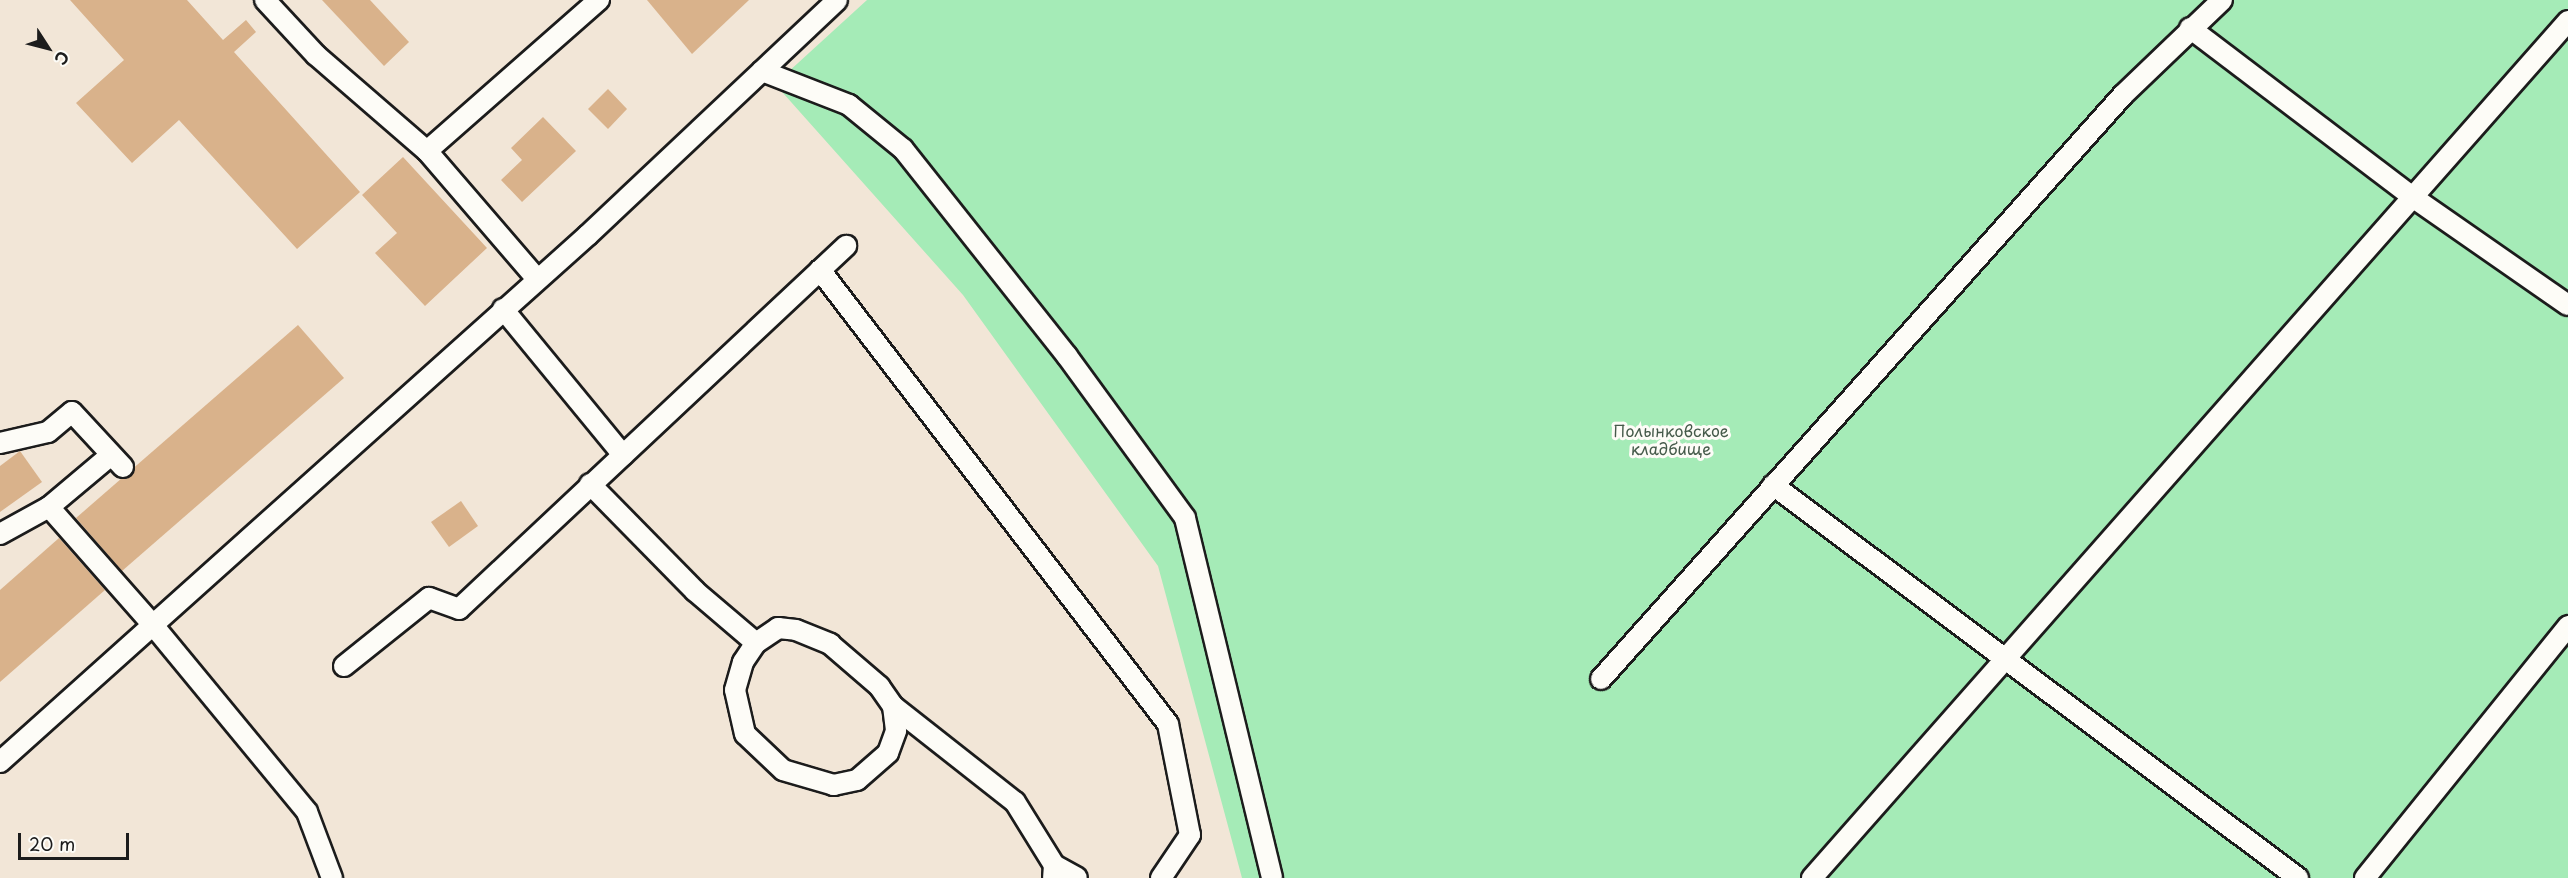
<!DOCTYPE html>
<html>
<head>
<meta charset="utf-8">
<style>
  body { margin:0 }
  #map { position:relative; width:2568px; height:878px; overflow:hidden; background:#f2e6d7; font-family:"Playpen Sans",sans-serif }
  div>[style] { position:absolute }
  .green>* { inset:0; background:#a5ebb7 }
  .building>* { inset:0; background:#d9b28b }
  .roads { filter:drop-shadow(2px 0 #1c1c1c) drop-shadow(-2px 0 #1c1c1c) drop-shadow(0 2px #1c1c1c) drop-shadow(0 -2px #1c1c1c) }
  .service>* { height:20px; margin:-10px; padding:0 10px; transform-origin:10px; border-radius:10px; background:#fdfcf7 }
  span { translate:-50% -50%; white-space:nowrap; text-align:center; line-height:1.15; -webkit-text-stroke:6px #fdfcf7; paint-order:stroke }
  .park-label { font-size:16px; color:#455a4a }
  .north { position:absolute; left:18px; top:18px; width:60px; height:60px; -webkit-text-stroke:4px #fdfcf7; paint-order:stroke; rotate:126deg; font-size:16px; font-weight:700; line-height:24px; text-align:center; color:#1c1c1c }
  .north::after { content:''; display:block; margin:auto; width:21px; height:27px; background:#1c1c1c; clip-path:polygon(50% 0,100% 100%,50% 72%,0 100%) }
  .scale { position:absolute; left:18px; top:833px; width:111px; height:27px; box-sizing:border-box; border:3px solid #1c1c1c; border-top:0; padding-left:8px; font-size:18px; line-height:21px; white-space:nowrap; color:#1c1c1c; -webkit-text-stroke:4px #fdfcf7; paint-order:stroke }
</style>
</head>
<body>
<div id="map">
  <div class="green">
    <div style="clip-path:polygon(867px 0,2568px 0,2568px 878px,1242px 878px,1158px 566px,963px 295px,775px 84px)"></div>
  </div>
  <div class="building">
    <div style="clip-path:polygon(70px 0,187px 0,223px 40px,246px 20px,256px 32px,234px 52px,360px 192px,297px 249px,179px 120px,132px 163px,76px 103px,124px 60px)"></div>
    <div style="clip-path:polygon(322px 0,370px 0,409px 42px,384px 66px)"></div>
    <div style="clip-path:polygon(647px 0,749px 0,692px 54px)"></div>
    <div style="clip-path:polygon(608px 89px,627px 109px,608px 129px,588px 109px)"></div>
    <div style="clip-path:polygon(543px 117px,576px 151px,522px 202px,501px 180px,522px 160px,511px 148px)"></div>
    <div style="clip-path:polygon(403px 157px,487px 248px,425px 306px,375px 253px,397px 233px,362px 195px)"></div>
    <div style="clip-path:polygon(298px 325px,344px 378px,122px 571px,76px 518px)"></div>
    <div style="clip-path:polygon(20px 451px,42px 482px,0 512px,0 466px)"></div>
    <div style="clip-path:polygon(461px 501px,478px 526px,449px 547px,431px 522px)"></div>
    <div style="clip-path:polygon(59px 538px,105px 590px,0 682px,0 590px)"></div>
  </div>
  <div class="roads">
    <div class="service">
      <div style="left:265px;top:0;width:75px;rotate:47.2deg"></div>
      <div style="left:316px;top:55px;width:147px;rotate:40.9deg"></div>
      <div style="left:427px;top:151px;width:169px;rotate:49.3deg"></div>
      <div style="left:2190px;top:28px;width:278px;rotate:37.2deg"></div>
      <div style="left:2411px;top:196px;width:191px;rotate:34.8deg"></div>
      <div style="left:762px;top:71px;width:93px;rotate:21.3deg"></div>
      <div style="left:849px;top:105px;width:70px;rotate:39.2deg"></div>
      <div style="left:903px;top:149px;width:264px;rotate:51.6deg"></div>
      <div style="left:1067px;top:356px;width:200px;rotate:53.9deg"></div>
      <div style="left:1185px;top:518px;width:370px;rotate:76.4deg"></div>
      <div style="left:427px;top:151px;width:229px;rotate:-41.3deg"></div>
      <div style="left:820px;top:270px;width:572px;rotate:52.53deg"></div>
      <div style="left:1168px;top:724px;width:113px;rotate:78.8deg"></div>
      <div style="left:1190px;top:835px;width:52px;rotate:124deg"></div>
      <div style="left:503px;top:309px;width:189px;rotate:50.6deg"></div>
      <div style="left:0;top:443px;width:49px;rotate:-12.9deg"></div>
      <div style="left:48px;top:432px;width:31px;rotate:-40deg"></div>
      <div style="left:72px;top:412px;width:75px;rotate:47.2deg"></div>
      <div style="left:111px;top:455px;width:81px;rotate:140deg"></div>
      <div style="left:49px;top:507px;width:157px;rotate:48.6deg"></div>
      <div style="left:153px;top:625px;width:242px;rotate:50.5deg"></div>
      <div style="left:307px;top:812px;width:71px;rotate:69.3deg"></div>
      <div style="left:590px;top:484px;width:150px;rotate:45.5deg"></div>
      <div style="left:695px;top:591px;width:80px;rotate:40.4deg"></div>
      <div style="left:1773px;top:485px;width:656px;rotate:36.82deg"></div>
      <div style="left:0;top:534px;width:56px;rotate:-28.9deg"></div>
      <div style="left:778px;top:628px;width:18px;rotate:6deg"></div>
      <div style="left:796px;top:630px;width:37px;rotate:22deg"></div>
      <div style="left:830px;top:644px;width:65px;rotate:40.6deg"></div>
      <div style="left:879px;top:686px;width:24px;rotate:55deg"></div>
      <div style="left:893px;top:706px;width:25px;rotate:83deg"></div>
      <div style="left:896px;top:731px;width:23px;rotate:110deg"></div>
      <div style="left:888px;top:753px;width:41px;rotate:138.9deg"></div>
      <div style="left:857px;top:780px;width:24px;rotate:168deg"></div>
      <div style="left:834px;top:785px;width:53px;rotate:-163.6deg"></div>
      <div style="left:783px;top:770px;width:52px;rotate:-136.5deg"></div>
      <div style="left:745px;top:734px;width:45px;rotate:-102.8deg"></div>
      <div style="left:735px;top:690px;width:29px;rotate:-74deg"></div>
      <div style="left:743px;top:662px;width:23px;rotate:-56deg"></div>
      <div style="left:756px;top:643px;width:27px;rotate:-34deg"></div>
      <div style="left:344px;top:666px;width:109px;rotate:-38.7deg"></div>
      <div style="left:429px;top:598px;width:32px;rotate:20deg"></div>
      <div style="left:459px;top:609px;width:531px;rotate:-43.17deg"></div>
      <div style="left:1601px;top:679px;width:783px;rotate:-48.21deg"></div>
      <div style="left:2123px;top:95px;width:137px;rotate:-43.8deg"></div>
      <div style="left:893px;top:706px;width:155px;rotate:38.2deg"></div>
      <div style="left:1015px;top:802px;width:74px;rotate:58.2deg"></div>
      <div style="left:1054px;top:865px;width:13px;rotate:94deg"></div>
      <div style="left:0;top:762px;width:790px;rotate:-41.87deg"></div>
      <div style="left:588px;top:235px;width:342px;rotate:-43.3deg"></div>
      <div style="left:1054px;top:865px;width:26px;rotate:29deg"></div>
      <div style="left:1812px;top:878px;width:1143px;rotate:-48.58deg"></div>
      <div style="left:2365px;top:878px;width:324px;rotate:-51.1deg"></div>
    </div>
  </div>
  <div class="park-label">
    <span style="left:1671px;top:439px">Полынковское<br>кладбище</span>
  </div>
  <div class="north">С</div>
  <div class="scale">20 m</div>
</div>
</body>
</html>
